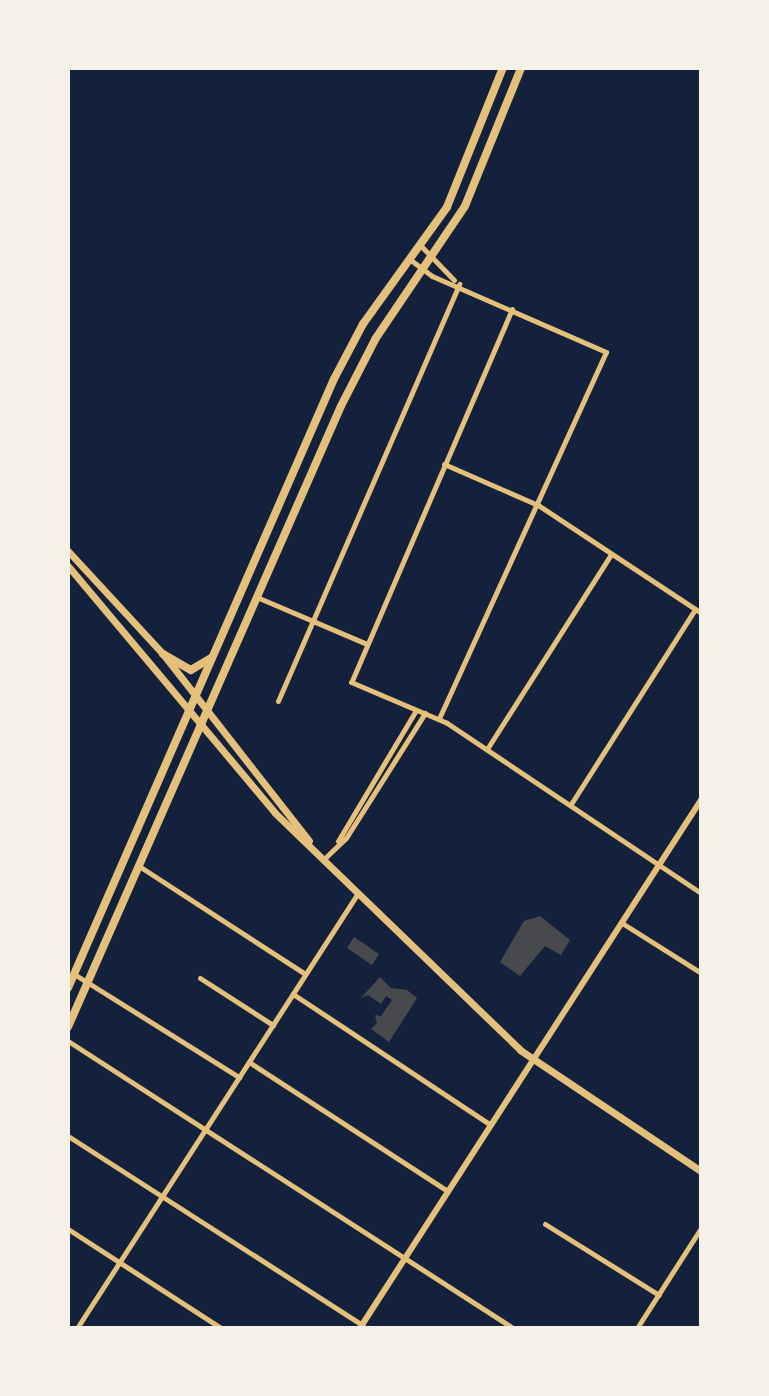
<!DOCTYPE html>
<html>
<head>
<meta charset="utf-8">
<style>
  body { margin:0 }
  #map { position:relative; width:769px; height:1396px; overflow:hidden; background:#14213d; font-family:"Archivo Narrow",sans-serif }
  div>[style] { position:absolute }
  .building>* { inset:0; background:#48494c }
  .minor>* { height:5px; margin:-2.5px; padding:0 2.5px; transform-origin:2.5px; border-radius:2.5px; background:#e5c07b }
  .tertiary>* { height:6px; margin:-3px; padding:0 3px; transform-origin:3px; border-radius:3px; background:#e5c07b }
  .secondary>* { height:7px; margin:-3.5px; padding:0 3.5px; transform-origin:3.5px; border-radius:3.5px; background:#e5c07b }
  .primary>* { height:8px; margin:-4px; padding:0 4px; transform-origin:4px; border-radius:4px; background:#e5c07b }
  span { translate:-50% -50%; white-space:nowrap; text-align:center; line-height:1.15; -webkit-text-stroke:6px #f6f1e7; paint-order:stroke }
  .frame { position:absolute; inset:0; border:70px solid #f6f1e7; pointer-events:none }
</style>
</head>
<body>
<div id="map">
  <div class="building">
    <div style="clip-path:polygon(540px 916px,570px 940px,561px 955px,545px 946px,520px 976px,500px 962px,524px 921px)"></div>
    <div style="clip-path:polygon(354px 937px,379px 954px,372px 965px,347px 948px)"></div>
    <div style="clip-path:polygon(380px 977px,391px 988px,407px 990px,417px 998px,389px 1042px,371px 1029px,377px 1023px,375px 1015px,381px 1016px,392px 1000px,386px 996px,381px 1004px,368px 995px,361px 998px)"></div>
  </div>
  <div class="minor">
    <div style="left:422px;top:247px;width:46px;rotate:45.9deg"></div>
    <div style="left:412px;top:261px;width:25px;rotate:37deg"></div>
    <div style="left:432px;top:276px;width:190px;rotate:23.6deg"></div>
    <div style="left:606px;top:352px;width:403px;rotate:114.5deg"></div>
    <div style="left:512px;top:309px;width:406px;rotate:113.3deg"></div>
    <div style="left:351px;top:682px;width:104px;rotate:23.1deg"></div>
    <div style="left:447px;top:723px;width:306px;rotate:33.8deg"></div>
    <div style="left:444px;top:464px;width:103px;rotate:23.6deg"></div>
    <div style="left:538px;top:505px;width:196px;rotate:33.5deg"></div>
    <div style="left:259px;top:598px;width:117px;rotate:23.1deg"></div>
    <div style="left:278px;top:701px;width:455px;rotate:-66.5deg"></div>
    <div style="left:487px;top:749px;width:231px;rotate:-57.5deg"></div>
    <div style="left:571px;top:804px;width:231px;rotate:-57.5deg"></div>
    <div style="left:338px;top:841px;width:152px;rotate:-59.2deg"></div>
    <div style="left:325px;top:858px;width:29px;rotate:-44deg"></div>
    <div style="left:346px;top:838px;width:148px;rotate:-57.7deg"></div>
    <div style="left:142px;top:868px;width:194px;rotate:33deg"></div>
    <div style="left:622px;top:923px;width:93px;rotate:32.3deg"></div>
    <div style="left:74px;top:974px;width:195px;rotate:32deg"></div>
    <div style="left:200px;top:978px;width:87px;rotate:32.8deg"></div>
    <div style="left:293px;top:994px;width:237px;rotate:33.5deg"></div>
    <div style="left:68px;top:1041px;width:530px;rotate:32.82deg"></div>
    <div style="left:249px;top:1062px;width:237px;rotate:33deg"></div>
    <div style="left:68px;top:1136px;width:350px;rotate:32.7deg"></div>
    <div style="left:545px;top:1224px;width:134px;rotate:31.9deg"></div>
    <div style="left:68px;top:1229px;width:182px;rotate:32.9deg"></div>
    <div style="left:77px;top:1328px;width:518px;rotate:-57.14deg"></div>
    <div style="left:637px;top:1328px;width:119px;rotate:-57.4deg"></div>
  </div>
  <div class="tertiary">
    <div style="left:360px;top:1328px;width:629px;rotate:-57.14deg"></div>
  </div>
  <div class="secondary">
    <div style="left:68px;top:551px;width:140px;rotate:47.3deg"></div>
    <div style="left:163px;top:654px;width:237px;rotate:52deg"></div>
    <div style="left:68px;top:566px;width:322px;rotate:50deg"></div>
    <div style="left:275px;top:813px;width:341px;rotate:44deg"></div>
    <div style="left:520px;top:1050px;width:218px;rotate:33.8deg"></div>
  </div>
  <div class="primary">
    <div style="left:163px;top:654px;width:32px;rotate:30deg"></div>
    <div style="left:191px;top:670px;width:23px;rotate:-31deg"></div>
    <div style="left:68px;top:988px;width:665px;rotate:-66.41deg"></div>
    <div style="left:334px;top:379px;width:62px;rotate:-62.2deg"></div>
    <div style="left:363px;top:324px;width:144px;rotate:-54.3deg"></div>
    <div style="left:447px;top:207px;width:150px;rotate:-68.1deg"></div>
    <div style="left:68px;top:1027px;width:678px;rotate:-66.27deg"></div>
    <div style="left:341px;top:406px;width:76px;rotate:-62.8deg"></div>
    <div style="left:376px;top:338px;width:159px;rotate:-56deg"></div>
    <div style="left:465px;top:206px;width:149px;rotate:-67.9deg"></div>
  </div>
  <div class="frame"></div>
</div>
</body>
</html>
